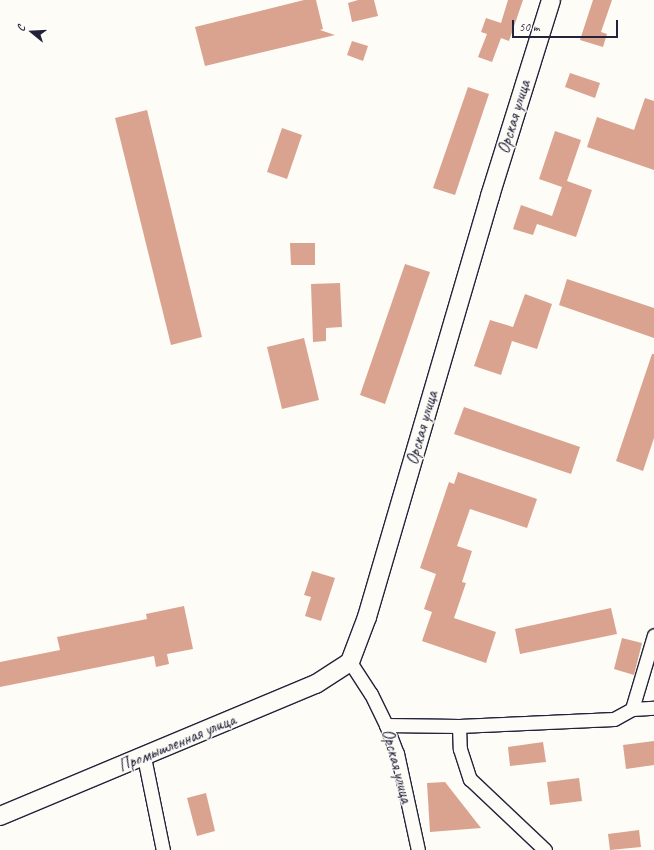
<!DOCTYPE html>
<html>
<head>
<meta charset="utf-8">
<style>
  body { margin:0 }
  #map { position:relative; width:654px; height:850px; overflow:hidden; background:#fdfcf7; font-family:Caveat,sans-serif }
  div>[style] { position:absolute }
  .building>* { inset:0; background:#d9a390 }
  .roads { filter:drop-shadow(1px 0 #22223b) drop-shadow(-1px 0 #22223b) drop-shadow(0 1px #22223b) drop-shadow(0 -1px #22223b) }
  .street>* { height:13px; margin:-6.5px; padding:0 6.5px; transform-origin:6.5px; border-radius:6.5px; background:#fdfcf7 }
  .secondary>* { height:18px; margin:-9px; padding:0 9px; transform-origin:9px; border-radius:9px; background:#fdfcf7 }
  span { translate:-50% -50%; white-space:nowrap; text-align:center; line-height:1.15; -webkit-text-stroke:3px #fdfcf7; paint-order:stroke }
  .street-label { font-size:17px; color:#22223b }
  .north { position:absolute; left:12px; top:12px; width:40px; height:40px; -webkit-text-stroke:3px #fdfcf7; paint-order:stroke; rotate:288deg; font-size:11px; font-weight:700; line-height:16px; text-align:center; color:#22223b }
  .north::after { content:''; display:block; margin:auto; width:14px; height:18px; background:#22223b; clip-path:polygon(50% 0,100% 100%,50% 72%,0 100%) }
  .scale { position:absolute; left:512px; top:20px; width:106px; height:18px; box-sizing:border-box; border:2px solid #22223b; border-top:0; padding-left:5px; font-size:12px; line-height:14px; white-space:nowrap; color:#22223b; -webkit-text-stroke:3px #fdfcf7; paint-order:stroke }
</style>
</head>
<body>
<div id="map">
  <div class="building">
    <div style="clip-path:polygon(304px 0,316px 0,323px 29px,320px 30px,335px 35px,205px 66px,195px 27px)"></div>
    <div style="clip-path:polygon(358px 0,374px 0,378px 16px,352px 22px,348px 3px)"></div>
    <div style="clip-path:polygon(508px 0,523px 0,509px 41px,501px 38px,492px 62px,478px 57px,487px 34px,481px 32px,486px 18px,501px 23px)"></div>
    <div style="clip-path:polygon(593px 0,612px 0,601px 32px,607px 34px,603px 47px,580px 40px)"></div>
    <div style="clip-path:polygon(352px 41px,368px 46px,363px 61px,347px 55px)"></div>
    <div style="clip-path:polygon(570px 73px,600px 83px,595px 98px,565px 87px)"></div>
    <div style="clip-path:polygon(468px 87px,489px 94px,455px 195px,433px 188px)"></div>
    <div style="clip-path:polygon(645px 98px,654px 101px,654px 170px,587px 147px,597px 117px,634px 130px)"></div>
    <div style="clip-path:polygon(147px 110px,202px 337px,171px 345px,115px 118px)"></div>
    <div style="clip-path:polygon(282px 128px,302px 135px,287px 179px,267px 172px)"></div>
    <div style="clip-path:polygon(555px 131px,581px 140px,567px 181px,592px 190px,576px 237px,537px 224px,533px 235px,513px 229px,521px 205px,552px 216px,562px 187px,539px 179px)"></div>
    <div style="clip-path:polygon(290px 243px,315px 243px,315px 265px,291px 265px)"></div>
    <div style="clip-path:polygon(405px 264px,430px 272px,385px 404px,360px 395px)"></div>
    <div style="clip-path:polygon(567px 279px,654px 308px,654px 338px,559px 305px)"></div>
    <div style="clip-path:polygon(340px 283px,342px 327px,326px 328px,326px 341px,313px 342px,311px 284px)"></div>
    <div style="clip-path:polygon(525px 294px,552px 304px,537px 349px,512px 341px,501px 375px,474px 366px,490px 320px,513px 327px)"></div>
    <div style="clip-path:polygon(304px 338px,319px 400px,282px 409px,267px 347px)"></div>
    <div style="clip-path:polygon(652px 354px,654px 354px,654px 438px,643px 471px,616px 461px)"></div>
    <div style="clip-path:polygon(464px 407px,580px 447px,571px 474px,454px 434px)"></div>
    <div style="clip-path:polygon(458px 472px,537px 499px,527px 528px,470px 509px,457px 546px,472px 551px,462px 582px,466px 583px,454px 618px,496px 632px,486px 663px,422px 641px,432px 612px,424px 609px,436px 574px,420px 568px,449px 482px,454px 484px)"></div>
    <div style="clip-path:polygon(312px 571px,335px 578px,321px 621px,305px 616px,311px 597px,304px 595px)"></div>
    <div style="clip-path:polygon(184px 606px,193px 649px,167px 654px,169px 664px,156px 667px,154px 656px,0 687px,0 662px,60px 650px,57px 637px,147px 619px,146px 614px)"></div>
    <div style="clip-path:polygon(611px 608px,617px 634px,520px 654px,515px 629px)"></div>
    <div style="clip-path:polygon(622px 638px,642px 643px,634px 675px,614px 669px)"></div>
    <div style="clip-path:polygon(654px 741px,654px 765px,626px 769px,623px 745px)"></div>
    <div style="clip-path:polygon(543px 742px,546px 762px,510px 766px,508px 747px)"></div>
    <div style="clip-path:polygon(579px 778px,582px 801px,550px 805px,547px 782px)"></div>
    <div style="clip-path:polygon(445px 782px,481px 828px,430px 832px,427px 783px)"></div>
    <div style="clip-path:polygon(206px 793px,215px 831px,197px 836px,187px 798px)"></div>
    <div style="clip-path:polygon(639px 830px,641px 847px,610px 850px,608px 834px)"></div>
  </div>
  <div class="roads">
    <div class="street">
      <div style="left:350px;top:662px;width:38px;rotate:57deg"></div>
      <div style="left:371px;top:694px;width:34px;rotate:64deg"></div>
      <div style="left:386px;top:725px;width:30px;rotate:69deg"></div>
      <div style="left:397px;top:753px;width:99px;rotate:77.8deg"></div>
      <div style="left:632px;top:709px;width:77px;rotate:-73.4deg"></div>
      <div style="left:386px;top:725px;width:73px;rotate:0.8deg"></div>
      <div style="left:459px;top:726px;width:155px;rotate:-2.6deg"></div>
      <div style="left:614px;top:719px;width:21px;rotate:-29deg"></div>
      <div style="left:632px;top:709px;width:22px;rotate:-3deg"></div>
      <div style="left:459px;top:726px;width:23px;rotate:88deg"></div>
      <div style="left:460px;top:749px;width:32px;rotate:72deg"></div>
      <div style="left:470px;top:779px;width:103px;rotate:43.4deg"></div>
      <div style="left:144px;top:757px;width:95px;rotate:78.5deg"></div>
    </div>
    <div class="secondary">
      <div style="left:0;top:816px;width:342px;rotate:-22.7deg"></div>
      <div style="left:316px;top:684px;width:40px;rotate:-32.9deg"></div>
      <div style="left:350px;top:662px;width:48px;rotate:-69.3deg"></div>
      <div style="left:367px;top:617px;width:439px;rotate:-73.7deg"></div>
      <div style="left:490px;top:196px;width:205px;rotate:-72.7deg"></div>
    </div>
  </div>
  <div class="street-label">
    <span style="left:514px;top:117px;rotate:-73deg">Орская улица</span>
    <span style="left:422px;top:428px;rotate:-74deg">Орская улица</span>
    <span style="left:177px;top:743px;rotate:-23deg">Промышленная улица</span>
    <span style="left:397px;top:766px;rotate:75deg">Орская улица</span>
  </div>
  <div class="north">С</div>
  <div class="scale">50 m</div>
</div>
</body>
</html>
